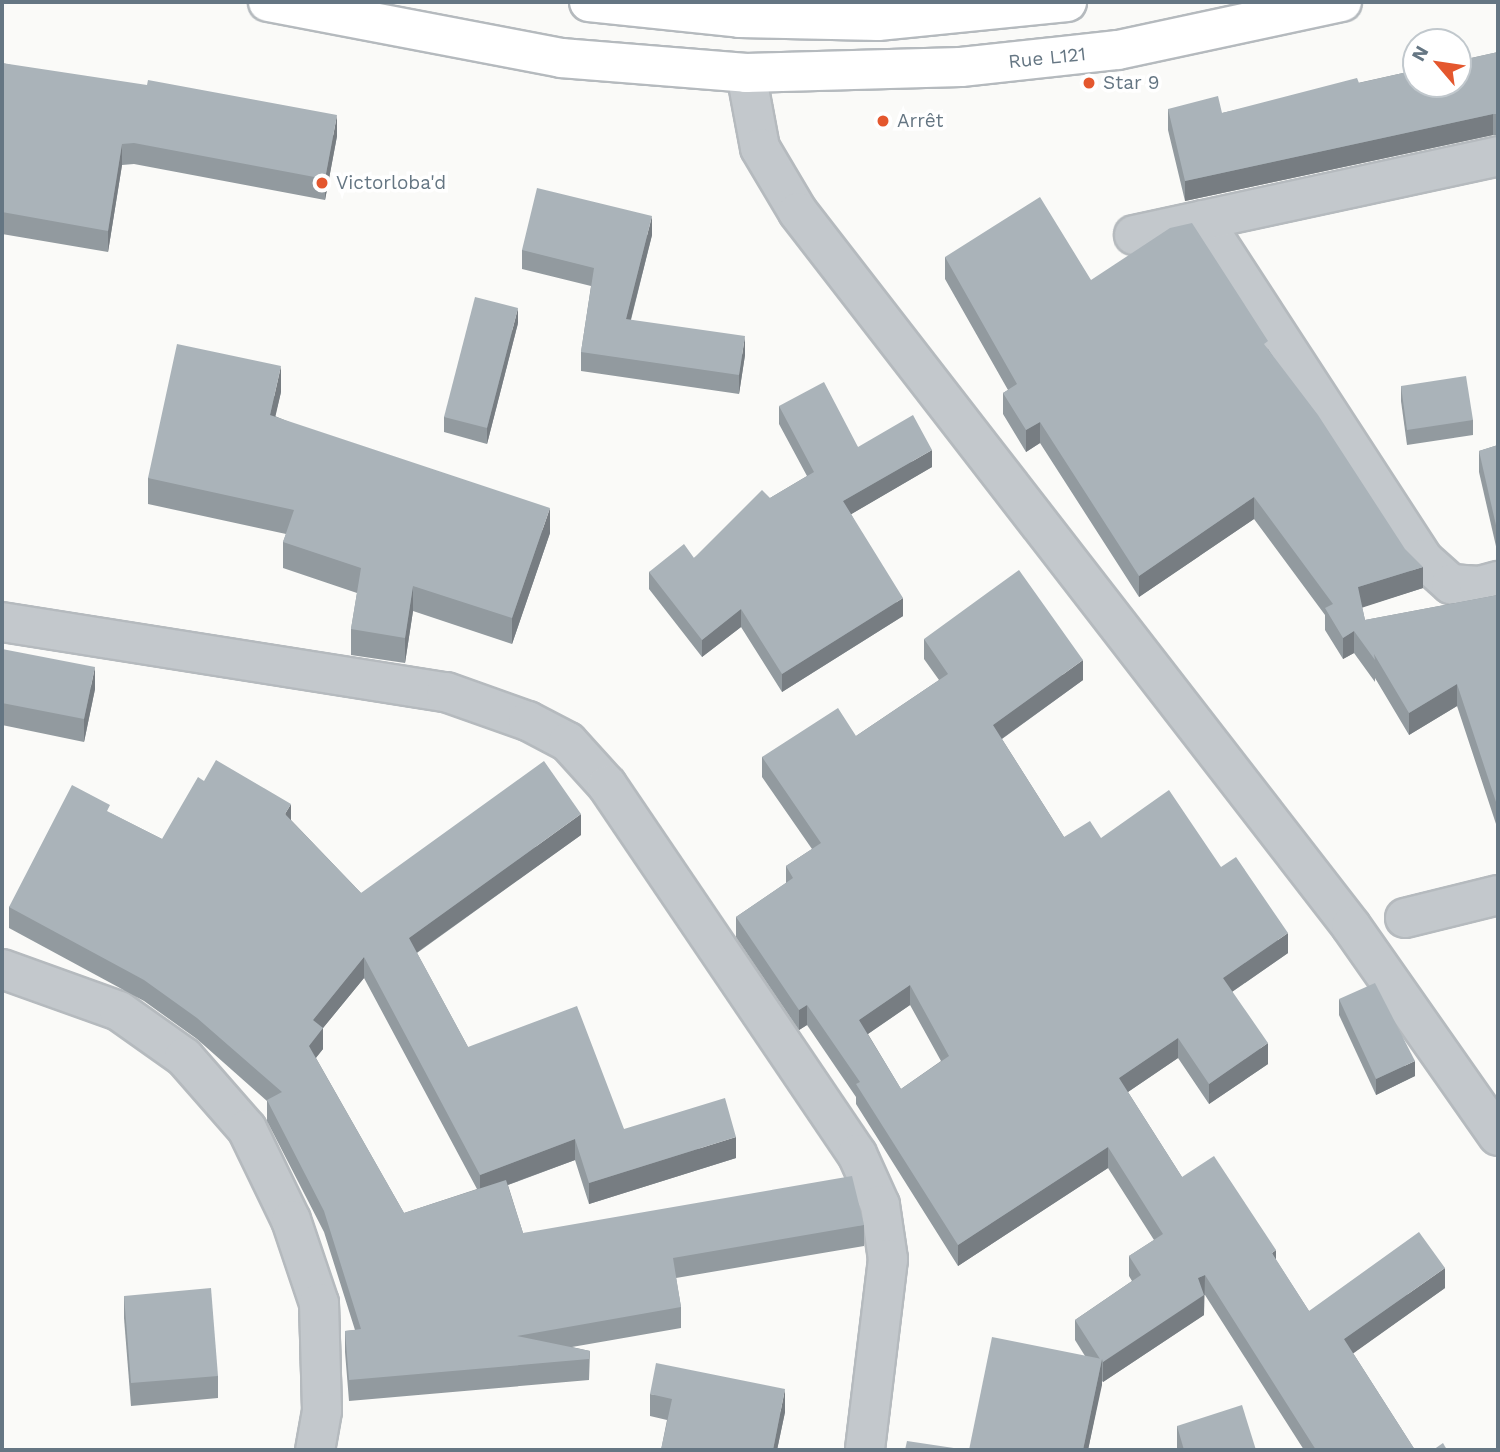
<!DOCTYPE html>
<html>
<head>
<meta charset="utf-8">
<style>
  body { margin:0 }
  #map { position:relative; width:1500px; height:1452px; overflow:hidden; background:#fafaf8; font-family:"Work Sans",sans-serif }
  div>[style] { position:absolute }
  .roads { filter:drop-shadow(2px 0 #b5babe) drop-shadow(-2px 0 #b5babe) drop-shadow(0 2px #b5babe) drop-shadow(0 -2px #b5babe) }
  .minor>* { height:38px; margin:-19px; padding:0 19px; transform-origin:19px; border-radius:19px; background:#c3c8cc }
  .major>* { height:38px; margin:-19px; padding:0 19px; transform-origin:19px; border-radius:19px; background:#fff }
  .wall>* { inset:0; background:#929a9f }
  .shaded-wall>* { inset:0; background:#777d82 }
  .building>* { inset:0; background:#aab3b9 }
  .dots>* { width:19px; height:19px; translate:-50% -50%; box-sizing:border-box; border:4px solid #fff; border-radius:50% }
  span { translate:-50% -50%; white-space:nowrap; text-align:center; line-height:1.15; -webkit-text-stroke:7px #fff; paint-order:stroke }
  .street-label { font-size:19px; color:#657683 }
  .poi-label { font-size:19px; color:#657683 }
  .left { translate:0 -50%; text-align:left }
  .frame { position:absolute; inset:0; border:4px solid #657683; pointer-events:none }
  .north { position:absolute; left:1402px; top:28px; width:70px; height:70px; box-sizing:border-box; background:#fff; border:2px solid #c1c8cd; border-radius:50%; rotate:299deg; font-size:19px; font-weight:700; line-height:28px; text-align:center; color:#657683 }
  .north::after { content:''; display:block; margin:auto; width:24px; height:32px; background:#e4572e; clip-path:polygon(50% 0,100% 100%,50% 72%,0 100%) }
</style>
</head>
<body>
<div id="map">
  <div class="roads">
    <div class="minor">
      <div style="left:746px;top:73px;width:76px;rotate:79.4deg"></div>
      <div style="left:760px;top:148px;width:74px;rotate:59.3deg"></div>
      <div style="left:798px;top:212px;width:903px;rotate:52.24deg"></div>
      <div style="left:1351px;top:926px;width:256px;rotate:55deg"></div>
      <div style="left:1203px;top:220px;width:404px;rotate:57deg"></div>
      <div style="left:1423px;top:559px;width:38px;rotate:42deg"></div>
      <div style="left:1451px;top:584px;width:28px;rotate:4deg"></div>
      <div style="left:1479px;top:586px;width:20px;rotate:-15deg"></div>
      <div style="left:1134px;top:235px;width:372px;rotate:-12.2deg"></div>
      <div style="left:2px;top:622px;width:449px;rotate:9deg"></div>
      <div style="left:446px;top:692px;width:87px;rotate:19.5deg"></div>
      <div style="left:528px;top:721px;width:45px;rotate:27.7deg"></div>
      <div style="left:568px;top:742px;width:58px;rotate:47.8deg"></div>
      <div style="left:607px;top:785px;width:446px;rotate:55.9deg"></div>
      <div style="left:857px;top:1154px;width:56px;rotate:65.7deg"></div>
      <div style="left:880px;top:1205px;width:55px;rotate:81.6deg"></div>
      <div style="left:888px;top:1259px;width:192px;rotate:96.9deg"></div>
      <div style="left:1405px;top:918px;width:96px;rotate:-13.9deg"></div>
      <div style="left:2px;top:969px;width:124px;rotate:19.7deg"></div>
      <div style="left:119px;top:1011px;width:80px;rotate:35.3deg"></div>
      <div style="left:184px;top:1057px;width:96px;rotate:48.8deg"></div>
      <div style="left:247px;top:1129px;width:101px;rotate:64.2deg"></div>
      <div style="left:291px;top:1220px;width:88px;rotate:71.4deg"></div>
      <div style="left:319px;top:1303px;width:108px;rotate:88.4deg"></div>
      <div style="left:322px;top:1411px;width:40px;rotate:100deg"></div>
    </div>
    <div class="major">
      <div style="left:268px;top:2px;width:298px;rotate:10.8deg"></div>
      <div style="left:561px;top:58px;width:186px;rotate:4.6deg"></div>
      <div style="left:746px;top:73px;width:215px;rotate:-1.6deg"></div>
      <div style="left:961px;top:67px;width:158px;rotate:-6.2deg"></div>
      <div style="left:1118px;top:50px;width:229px;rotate:-12.1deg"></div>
      <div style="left:589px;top:2px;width:152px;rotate:6deg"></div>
      <div style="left:740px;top:18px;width:138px;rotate:1.2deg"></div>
      <div style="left:878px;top:21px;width:190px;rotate:-5.7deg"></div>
    </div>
  </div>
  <div class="wall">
    <div style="clip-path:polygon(1498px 52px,1498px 135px,1493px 135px,1185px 201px,1168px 130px,1168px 109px,1222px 113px)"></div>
    <div style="clip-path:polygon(2px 63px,337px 136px,325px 200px,134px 164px,122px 165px,108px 252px,2px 234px)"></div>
    <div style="clip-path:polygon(652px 235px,631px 320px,745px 355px,739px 394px,581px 371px,581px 352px,591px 286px,522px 269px,522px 250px)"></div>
    <div style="clip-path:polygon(945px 257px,1091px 280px,1268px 349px,1423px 588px,1362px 607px,1365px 620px,1498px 595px,1498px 830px,1457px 706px,1409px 735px,1375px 678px,1375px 682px,1354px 653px,1343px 659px,1325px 630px,1325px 615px,1254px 519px,1139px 597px,1040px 443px,1026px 452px,1003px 414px,1003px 393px,1008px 390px,945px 279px)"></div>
    <div style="clip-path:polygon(518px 323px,487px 444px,444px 432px,444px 417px)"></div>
    <div style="clip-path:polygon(1401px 386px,1473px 420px,1473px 435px,1407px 445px,1401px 401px)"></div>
    <div style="clip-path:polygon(281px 392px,275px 416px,550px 533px,512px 644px,413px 611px,405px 663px,351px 655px,351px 629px,357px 593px,283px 568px,283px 542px,286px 534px,148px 504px,148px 478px)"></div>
    <div style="clip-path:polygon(779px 406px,858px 447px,932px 467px,851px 514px,903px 616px,782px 692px,741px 627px,702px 657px,649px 589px,649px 572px,694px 558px,770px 498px,807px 476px,779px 424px)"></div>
    <div style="clip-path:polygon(1498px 445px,1498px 555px,1479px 472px,1479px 451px)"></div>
    <div style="clip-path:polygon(evenodd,924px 639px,1083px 680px,1002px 739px,1064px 837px,1101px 838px,1221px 867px,1288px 953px,1232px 992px,1268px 1064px,1209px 1104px,1178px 1058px,1128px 1092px,1182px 1177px,1276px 1260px,1309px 1311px,1445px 1288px,1353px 1353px,1415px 1450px,1304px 1450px,1205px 1295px,1204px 1295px,1204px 1315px,1103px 1382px,1102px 1381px,1088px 1450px,969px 1450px,1085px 1356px,1075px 1340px,1075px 1320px,1132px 1281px,1129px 1276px,1129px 1256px,1154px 1240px,1108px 1168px,958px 1266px,856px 1104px,856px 1097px,807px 1025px,799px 1030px,736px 937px,736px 917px,786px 883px,786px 866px,812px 849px,762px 777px,762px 757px,856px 736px,939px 680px,924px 659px,924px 639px,910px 1005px,941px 1061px,901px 1089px,868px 1034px,910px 1005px)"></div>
    <div style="clip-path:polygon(2px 649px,95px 689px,84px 742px,2px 725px)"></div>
    <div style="clip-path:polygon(evenodd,110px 813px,162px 839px,291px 820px,361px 893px,581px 835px,417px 953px,468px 1047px,624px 1129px,736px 1158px,589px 1204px,575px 1160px,508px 1185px,523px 1233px,864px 1225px,864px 1246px,676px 1278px,681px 1307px,681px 1328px,572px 1347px,590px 1351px,589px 1380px,349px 1401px,345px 1352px,345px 1331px,355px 1330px,324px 1232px,267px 1121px,267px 1101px,197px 1039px,144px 1001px,9px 928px,9px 907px,110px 813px,364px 978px,477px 1189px,404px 1213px,316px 1058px,323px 1049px,323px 1028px,364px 978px)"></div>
    <div style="clip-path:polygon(1339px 999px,1415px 1076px,1376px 1095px,1339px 1015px)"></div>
    <div style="clip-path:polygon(124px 1296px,218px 1376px,218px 1398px,131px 1406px,124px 1318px)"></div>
    <div style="clip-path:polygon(650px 1394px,785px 1412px,777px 1450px,661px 1450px,667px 1420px,650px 1416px)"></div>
    <div style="clip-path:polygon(1177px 1426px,1256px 1450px,1177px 1450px)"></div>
  </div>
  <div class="shaded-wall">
    <div style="clip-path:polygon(1493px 114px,1493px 135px,1185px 201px,1185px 181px)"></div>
    <div style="clip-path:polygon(337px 115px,337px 136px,325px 200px,325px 179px)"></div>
    <div style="clip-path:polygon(122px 144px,122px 165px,108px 252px,108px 231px)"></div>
    <div style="clip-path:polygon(652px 216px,652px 235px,626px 338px,626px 319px)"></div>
    <div style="clip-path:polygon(518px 308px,518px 323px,487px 444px,487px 428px)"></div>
    <div style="clip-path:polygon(745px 336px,745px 355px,739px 394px,739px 375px)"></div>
    <div style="clip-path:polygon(281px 366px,281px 392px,270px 440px,270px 415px)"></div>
    <div style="clip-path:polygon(1040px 422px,1040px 443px,1026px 452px,1026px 430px)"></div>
    <div style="clip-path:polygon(932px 450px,932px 467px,843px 519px,843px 501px)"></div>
    <div style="clip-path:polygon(1254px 497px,1254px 519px,1139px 597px,1139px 576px)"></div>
    <div style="clip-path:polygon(550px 508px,550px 533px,512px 644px,512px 618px)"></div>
    <div style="clip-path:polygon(1423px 567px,1423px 588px,1358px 609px,1358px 587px)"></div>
    <div style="clip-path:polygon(413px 586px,413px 611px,405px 663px,405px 638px)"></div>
    <div style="clip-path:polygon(903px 598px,903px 616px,782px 692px,782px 674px)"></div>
    <div style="clip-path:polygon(741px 609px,741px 627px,702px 657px,702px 640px)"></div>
    <div style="clip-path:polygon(1354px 631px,1354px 653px,1343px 659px,1343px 638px)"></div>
    <div style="clip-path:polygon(1083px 660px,1083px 680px,993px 745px,993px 725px)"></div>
    <div style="clip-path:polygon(95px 667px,95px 689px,84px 742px,84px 719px)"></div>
    <div style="clip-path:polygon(1457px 684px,1457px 706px,1409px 735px,1409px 713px)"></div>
    <div style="clip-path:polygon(291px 804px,291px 825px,285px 814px)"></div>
    <div style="clip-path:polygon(581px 814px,581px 835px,409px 958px,409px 938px)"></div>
    <div style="clip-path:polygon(1288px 933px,1288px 953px,1223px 998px,1223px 978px)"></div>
    <div style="clip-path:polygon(364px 957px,364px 978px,323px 1028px,323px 1049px,309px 1066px,309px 1046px,313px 1020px)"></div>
    <div style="clip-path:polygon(910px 985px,910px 1005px,859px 1040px,859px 1020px)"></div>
    <div style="clip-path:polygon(807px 1005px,807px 1025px,799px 1030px,799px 1010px)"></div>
    <div style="clip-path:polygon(1178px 1038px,1178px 1058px,1119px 1098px,1119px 1078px)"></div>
    <div style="clip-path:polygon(1268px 1043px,1268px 1064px,1209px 1104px,1209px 1084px)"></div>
    <div style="clip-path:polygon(1415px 1061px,1415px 1076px,1376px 1095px,1376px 1079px)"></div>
    <div style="clip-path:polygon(736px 1137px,736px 1158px,589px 1204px,589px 1183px)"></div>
    <div style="clip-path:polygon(575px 1139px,575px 1160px,480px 1195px,480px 1175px)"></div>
    <div style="clip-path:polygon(1108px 1147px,1108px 1168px,958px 1266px,958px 1245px)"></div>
    <div style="clip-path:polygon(1276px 1250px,1276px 1270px,1272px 1253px)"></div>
    <div style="clip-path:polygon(1445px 1268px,1445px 1288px,1344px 1360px,1344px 1339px)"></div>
    <div style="clip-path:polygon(1205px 1275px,1204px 1315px,1103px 1382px,1103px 1362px,1198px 1278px)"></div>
    <div style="clip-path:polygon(1102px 1359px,1102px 1385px,1088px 1450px,1083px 1450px)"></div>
    <div style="clip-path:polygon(785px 1389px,785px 1412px,777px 1450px,773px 1450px)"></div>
  </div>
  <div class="building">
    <div style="clip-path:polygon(1498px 52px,1498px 114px,1493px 114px,1185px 181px,1168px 109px,1218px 96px,1222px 113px,1357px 78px,1359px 83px,1416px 70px,1416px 84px,1458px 84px,1458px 61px)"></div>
    <div style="clip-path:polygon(2px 63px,147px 85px,148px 80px,337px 115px,325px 179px,134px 143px,122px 144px,108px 231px,2px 212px)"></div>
    <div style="clip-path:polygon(537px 188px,652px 216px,626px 319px,745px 336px,739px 375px,581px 352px,594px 268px,522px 250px)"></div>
    <div style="clip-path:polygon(1040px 197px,1091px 280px,1170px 228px,1192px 223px,1268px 341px,1264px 344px,1318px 415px,1405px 549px,1423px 567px,1358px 587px,1365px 620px,1498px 595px,1498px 808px,1457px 684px,1409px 713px,1374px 654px,1375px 660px,1354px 631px,1343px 638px,1325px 608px,1333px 604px,1254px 497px,1139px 576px,1040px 422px,1026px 430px,1003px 393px,1017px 384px,945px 257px)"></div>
    <div style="clip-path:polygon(475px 297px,518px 308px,487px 428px,444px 417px)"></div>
    <div style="clip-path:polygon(177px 344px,281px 366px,270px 415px,550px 508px,512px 618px,413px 586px,405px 638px,351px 629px,361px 568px,283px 542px,294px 510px,148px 478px)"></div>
    <div style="clip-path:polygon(1466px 376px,1473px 420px,1407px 430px,1401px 386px)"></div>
    <div style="clip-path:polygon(824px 382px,858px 447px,913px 415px,932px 450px,843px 501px,903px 598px,782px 674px,741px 609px,702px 640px,649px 572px,684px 544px,694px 558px,762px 490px,770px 498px,814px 472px,779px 406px)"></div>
    <div style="clip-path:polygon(1498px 445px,1498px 534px,1479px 451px)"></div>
    <div style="clip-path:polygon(evenodd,1019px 570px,1083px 660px,993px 725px,1064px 837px,1090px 821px,1101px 838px,1169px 790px,1221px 867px,1236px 857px,1288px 933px,1223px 978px,1268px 1043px,1209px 1084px,1178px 1038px,1119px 1078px,1182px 1177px,1214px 1156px,1276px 1250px,1272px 1253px,1309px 1311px,1419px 1232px,1445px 1268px,1344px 1339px,1415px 1450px,1316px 1450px,1205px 1275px,1198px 1278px,1204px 1295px,1103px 1362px,1102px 1359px,1100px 1359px,1075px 1320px,1141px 1275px,1129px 1256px,1163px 1234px,1108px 1147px,958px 1245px,856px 1084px,860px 1082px,807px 1005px,799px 1010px,736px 917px,793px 878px,786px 866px,821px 843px,762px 757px,838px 708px,856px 736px,948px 674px,924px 639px,1019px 570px,910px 985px,949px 1056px,901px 1089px,859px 1020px,910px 985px)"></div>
    <div style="clip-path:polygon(2px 649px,95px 667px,84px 719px,2px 703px)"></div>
    <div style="clip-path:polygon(216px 760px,291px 804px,285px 814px,361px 893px,544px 761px,581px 814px,409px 938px,468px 1047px,577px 1006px,624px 1129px,725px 1098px,736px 1137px,589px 1183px,575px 1139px,480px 1175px,364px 957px,313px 1020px,323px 1028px,309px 1046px,404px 1213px,506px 1180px,523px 1233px,852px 1176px,864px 1225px,673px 1258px,681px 1307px,517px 1336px,590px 1351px,589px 1359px,349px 1380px,345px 1331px,361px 1329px,324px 1211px,267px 1100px,282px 1092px,197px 1018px,144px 980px,9px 907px,72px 785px,110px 805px,107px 811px,162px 839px,198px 777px,204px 781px)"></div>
    <div style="clip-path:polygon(1375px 983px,1415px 1061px,1376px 1079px,1339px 999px)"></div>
    <div style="clip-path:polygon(211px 1288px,218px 1376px,131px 1383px,124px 1296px)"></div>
    <div style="clip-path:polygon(992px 1337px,1102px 1359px,1083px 1450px,969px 1450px)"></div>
    <div style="clip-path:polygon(656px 1363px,785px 1389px,773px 1450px,661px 1450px,672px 1399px,650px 1394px)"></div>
    <div style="clip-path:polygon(1242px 1405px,1256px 1450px,1184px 1450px,1177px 1426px)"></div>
    <div style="clip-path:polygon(907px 1441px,967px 1450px,905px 1450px)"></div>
    <div style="clip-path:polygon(1443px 1443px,1447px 1450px,1433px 1450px)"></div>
  </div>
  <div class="dots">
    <div style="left:1089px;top:83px;background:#e4572e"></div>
    <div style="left:883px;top:121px;background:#e4572e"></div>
    <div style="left:322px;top:183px;background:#e4572e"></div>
  </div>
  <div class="street-label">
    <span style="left:1047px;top:58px;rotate:-6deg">Rue L121</span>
  </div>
  <div class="poi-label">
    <span class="left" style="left:1103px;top:83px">Star 9</span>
    <span class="left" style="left:897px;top:121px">Arrêt</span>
    <span class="left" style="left:336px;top:183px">Victorloba'd</span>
  </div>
  <div class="frame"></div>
  <div class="north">N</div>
</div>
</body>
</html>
